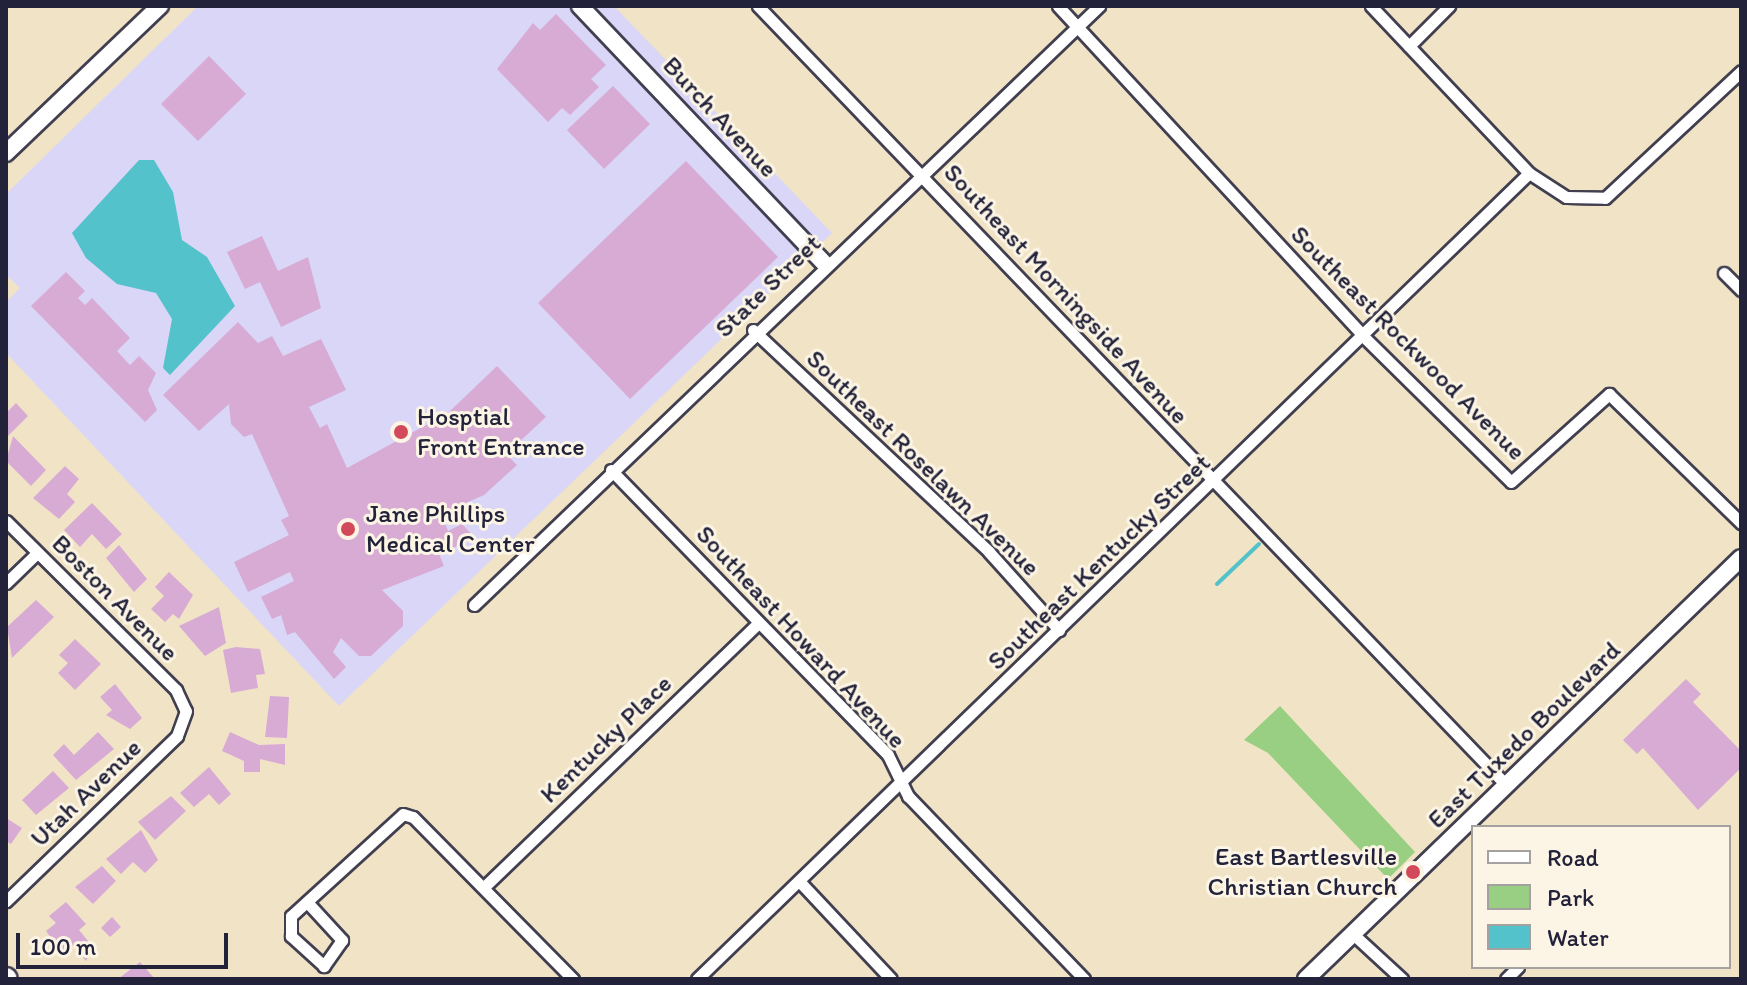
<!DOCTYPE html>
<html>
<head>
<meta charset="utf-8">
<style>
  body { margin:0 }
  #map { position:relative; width:1747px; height:985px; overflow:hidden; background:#f1e4c6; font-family:Itim,sans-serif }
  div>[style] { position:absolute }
  .built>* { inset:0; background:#d9d6f7 }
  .green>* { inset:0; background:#98cf82 }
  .water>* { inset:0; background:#54c2cb }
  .stream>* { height:4px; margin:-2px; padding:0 2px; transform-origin:2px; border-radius:2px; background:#54c2cb }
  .building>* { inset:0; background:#d7abd4 }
  .roads { filter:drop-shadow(2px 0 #413f50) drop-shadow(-2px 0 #413f50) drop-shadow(0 2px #413f50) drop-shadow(0 -2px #413f50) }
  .street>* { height:11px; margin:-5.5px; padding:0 5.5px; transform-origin:5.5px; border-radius:5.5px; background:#fff }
  .secondary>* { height:16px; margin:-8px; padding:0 8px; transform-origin:8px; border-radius:8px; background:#fff }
  .highway>* { height:20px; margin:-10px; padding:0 10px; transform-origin:10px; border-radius:10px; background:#fff }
  .dots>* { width:22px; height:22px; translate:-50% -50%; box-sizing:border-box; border:4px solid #fcf5e5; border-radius:50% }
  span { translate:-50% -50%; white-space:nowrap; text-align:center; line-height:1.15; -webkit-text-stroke:6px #fcf5e5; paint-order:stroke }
  .street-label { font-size:26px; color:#22223b }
  .poi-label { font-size:26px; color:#22223b }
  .left { translate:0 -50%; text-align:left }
  .right { translate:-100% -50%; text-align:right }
  .frame { position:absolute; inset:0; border:8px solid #22223b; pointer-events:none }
  .legend { position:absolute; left:1471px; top:825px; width:260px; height:144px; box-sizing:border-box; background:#fcf5e5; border:2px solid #a5a1a1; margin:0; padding:10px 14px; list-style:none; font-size:24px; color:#22223b }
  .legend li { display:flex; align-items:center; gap:16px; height:40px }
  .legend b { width:40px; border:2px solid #a5a1a1 }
  .scale { position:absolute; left:16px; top:933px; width:212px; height:36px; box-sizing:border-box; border:4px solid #22223b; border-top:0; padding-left:10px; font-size:24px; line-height:28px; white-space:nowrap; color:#22223b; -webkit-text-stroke:6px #fcf5e5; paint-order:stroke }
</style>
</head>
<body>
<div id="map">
  <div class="built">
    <div style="clip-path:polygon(198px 6px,614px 6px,832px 233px,339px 706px,6px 353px,6px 302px,20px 288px,6px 275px,6px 194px)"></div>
  </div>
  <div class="green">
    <div style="clip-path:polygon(1280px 706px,1415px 852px,1388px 879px,1268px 753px,1244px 740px)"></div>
  </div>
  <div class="water">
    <div style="clip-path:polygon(139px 160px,154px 160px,173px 192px,182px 240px,207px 257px,235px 306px,170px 375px,163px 368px,172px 319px,156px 293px,117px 284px,86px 258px,72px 233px)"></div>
  </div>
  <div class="stream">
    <div style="left:1217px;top:584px;width:58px;rotate:-43.6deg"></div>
  </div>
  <div class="building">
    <div style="clip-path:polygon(556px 14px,606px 65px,591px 79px,599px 87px,570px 115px,562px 108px,548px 122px,497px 69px,533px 23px,540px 30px)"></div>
    <div style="clip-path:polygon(209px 56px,246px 94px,198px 141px,161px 104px)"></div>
    <div style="clip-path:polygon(613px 86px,650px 124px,604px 169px,567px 130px)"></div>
    <div style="clip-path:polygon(686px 161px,778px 257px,630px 399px,538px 303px)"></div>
    <div style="clip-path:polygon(262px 236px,278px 271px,308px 257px,321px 308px,281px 327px,260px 282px,245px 289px,227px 252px)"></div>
    <div style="clip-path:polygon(66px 272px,85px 291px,78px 298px,85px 305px,92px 298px,130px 338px,117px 351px,130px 365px,139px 356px,156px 373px,148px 390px,157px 410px,145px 422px,31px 306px)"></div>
    <div style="clip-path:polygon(238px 322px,258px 343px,272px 336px,283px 356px,321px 339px,346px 390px,309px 407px,320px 428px,327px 424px,347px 468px,448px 413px,497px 366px,546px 417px,506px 454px,517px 465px,484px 495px,441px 514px,448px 531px,462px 524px,475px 538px,446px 551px,433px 539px,444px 566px,382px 590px,403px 611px,403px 626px,371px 656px,359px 656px,341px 638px,333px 652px,346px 667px,334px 679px,295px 632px,287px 635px,281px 615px,272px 619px,261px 597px,294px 581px,290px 572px,248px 592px,234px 562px,289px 535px,281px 520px,289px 516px,252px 434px,244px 437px,231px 424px,229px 404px,199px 431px,163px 395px)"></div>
    <div style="clip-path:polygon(16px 403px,28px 416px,6px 438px,6px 413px)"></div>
    <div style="clip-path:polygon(13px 436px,46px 470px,31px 486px,6px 461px)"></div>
    <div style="clip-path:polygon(65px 466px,79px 479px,67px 494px,75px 502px,59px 519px,33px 498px)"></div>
    <div style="clip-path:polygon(92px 503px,122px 534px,106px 549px,92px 534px,80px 547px,64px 530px)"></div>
    <div style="clip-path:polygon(119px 545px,147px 579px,134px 592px,106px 558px)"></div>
    <div style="clip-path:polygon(169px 572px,193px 595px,179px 619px,173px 614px,165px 622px,151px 609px,164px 596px,155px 587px)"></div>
    <div style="clip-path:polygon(36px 600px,54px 617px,12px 658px,7px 627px)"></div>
    <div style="clip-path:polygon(219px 607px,226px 643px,205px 656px,179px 626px)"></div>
    <div style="clip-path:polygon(75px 639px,101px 664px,75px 690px,58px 673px,68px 663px,59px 655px)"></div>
    <div style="clip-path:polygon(236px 647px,260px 649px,265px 674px,256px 675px,258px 688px,231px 693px,223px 650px)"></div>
    <div style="clip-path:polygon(1686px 679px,1701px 694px,1693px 702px,1741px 751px,1741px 768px,1698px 810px,1643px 748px,1637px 754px,1623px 740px)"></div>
    <div style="clip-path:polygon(115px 684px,142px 718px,130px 729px,106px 715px,112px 710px,100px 697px)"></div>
    <div style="clip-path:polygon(270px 696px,289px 697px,287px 738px,265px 737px)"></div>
    <div style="clip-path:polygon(98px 732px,114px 749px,76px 780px,53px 755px,64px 744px,74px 755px)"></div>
    <div style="clip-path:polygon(230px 732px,259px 745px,285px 744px,285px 765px,260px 759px,260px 772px,244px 772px,244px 761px,222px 751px)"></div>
    <div style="clip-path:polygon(209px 767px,231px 794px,219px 805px,209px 794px,194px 807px,180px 793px)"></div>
    <div style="clip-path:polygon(53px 771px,69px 788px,36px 815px,22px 800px)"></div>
    <div style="clip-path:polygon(171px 796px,186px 811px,155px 840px,138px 822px)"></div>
    <div style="clip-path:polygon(6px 818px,22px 828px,11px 844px,6px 841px)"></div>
    <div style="clip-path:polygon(141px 830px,158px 860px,145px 873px,133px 862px,121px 874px,106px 859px)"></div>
    <div style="clip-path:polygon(102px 866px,116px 881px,93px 904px,75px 887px)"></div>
    <div style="clip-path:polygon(66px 902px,86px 924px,79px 930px,93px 947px,86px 961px,73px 945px,66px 952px,58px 947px,46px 931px,56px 923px,49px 916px)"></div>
    <div style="clip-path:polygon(112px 917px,121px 927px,110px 937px,101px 928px)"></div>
    <div style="clip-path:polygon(140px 962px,155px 979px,118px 979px)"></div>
  </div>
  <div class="roads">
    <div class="street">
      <div style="left:758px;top:6px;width:1081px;rotate:46.16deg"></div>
      <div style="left:1058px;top:6px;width:451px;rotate:47.2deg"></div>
      <div style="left:1364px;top:337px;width:206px;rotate:44.6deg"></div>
      <div style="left:1511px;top:482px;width:132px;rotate:-41.9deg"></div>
      <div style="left:1609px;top:394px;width:185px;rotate:44.3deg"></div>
      <div style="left:1371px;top:6px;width:230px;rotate:46.6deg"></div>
      <div style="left:1529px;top:173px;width:44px;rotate:33deg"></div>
      <div style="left:1566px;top:197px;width:39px;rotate:1deg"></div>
      <div style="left:1605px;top:198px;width:186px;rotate:-43deg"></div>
      <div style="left:1409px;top:46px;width:57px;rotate:-45deg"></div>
      <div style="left:1724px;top:273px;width:24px;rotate:45deg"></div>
      <div style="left:753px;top:330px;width:324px;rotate:43.2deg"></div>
      <div style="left:989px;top:552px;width:105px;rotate:48.1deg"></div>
      <div style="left:611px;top:470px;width:397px;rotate:45.8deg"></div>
      <div style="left:888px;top:755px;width:46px;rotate:64deg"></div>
      <div style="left:908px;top:796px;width:254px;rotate:46.1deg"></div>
      <div style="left:6px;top:521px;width:240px;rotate:44.8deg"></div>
      <div style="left:176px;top:690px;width:23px;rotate:65deg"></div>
      <div style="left:186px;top:711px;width:27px;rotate:110deg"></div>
      <div style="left:177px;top:736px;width:238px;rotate:136deg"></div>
      <div style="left:6px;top:583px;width:43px;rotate:-44.1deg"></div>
      <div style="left:474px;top:605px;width:866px;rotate:-43.78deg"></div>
      <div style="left:799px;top:881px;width:134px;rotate:46.8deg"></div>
      <div style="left:484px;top:887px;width:380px;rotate:-43.9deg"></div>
      <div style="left:307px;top:902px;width:52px;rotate:47.4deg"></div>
      <div style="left:342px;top:940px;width:32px;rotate:125deg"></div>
      <div style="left:324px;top:966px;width:45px;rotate:-137.7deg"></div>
      <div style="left:291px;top:936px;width:20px;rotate:-90deg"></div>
      <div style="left:291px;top:916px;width:151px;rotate:-42.3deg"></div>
      <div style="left:403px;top:814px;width:10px;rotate:17deg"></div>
      <div style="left:413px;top:817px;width:228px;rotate:45.4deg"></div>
      <div style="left:1353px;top:934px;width:67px;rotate:42.6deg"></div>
      <div style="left:697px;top:979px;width:1158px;rotate:-44.09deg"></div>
      <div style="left:1506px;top:979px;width:17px;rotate:-45deg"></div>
    </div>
    <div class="secondary">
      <div style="left:580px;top:6px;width:354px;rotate:46.5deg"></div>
      <div style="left:6px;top:153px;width:213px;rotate:-43.7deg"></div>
      <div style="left:1306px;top:979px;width:605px;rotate:-44.06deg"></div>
    </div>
    <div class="highway">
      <div style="left:6px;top:978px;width:1px;rotate:45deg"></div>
    </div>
  </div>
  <div class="dots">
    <div style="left:401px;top:432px;background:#d1495b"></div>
    <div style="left:348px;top:529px;background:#d1495b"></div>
    <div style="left:1413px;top:872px;background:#d1495b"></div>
  </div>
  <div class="street-label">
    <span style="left:720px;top:117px;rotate:47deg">Burch Avenue</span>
    <span style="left:768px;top:286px;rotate:-44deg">State Street</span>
    <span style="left:1066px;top:294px;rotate:47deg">Southeast Morningside Avenue</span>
    <span style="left:1408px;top:343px;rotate:45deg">Southeast Rockwood Avenue</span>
    <span style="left:923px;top:463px;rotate:44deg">Southeast Roselawn Avenue</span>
    <span style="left:1099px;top:562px;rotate:-44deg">Southeast Kentucky Street</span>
    <span style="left:115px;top:598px;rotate:45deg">Boston Avenue</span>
    <span style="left:801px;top:637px;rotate:47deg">Southeast Howard Avenue</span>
    <span style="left:1524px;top:735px;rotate:-44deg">East Tuxedo Boulevard</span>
    <span style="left:606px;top:739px;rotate:-44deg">Kentucky Place</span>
    <span style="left:86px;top:793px;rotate:-44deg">Utah Avenue</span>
  </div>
  <div class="poi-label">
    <span class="left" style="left:417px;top:432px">Hosptial<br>Front Entrance</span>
    <span class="left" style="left:366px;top:529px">Jane Phillips<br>Medical Center</span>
    <span class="right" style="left:1397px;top:872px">East Bartlesville<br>Christian Church</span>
  </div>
  <div class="frame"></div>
  <ul class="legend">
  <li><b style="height:10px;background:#fff"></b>Road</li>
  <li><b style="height:22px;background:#98cf82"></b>Park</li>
  <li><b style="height:22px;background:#54c2cb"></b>Water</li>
  </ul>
  <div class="scale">100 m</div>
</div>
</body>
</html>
